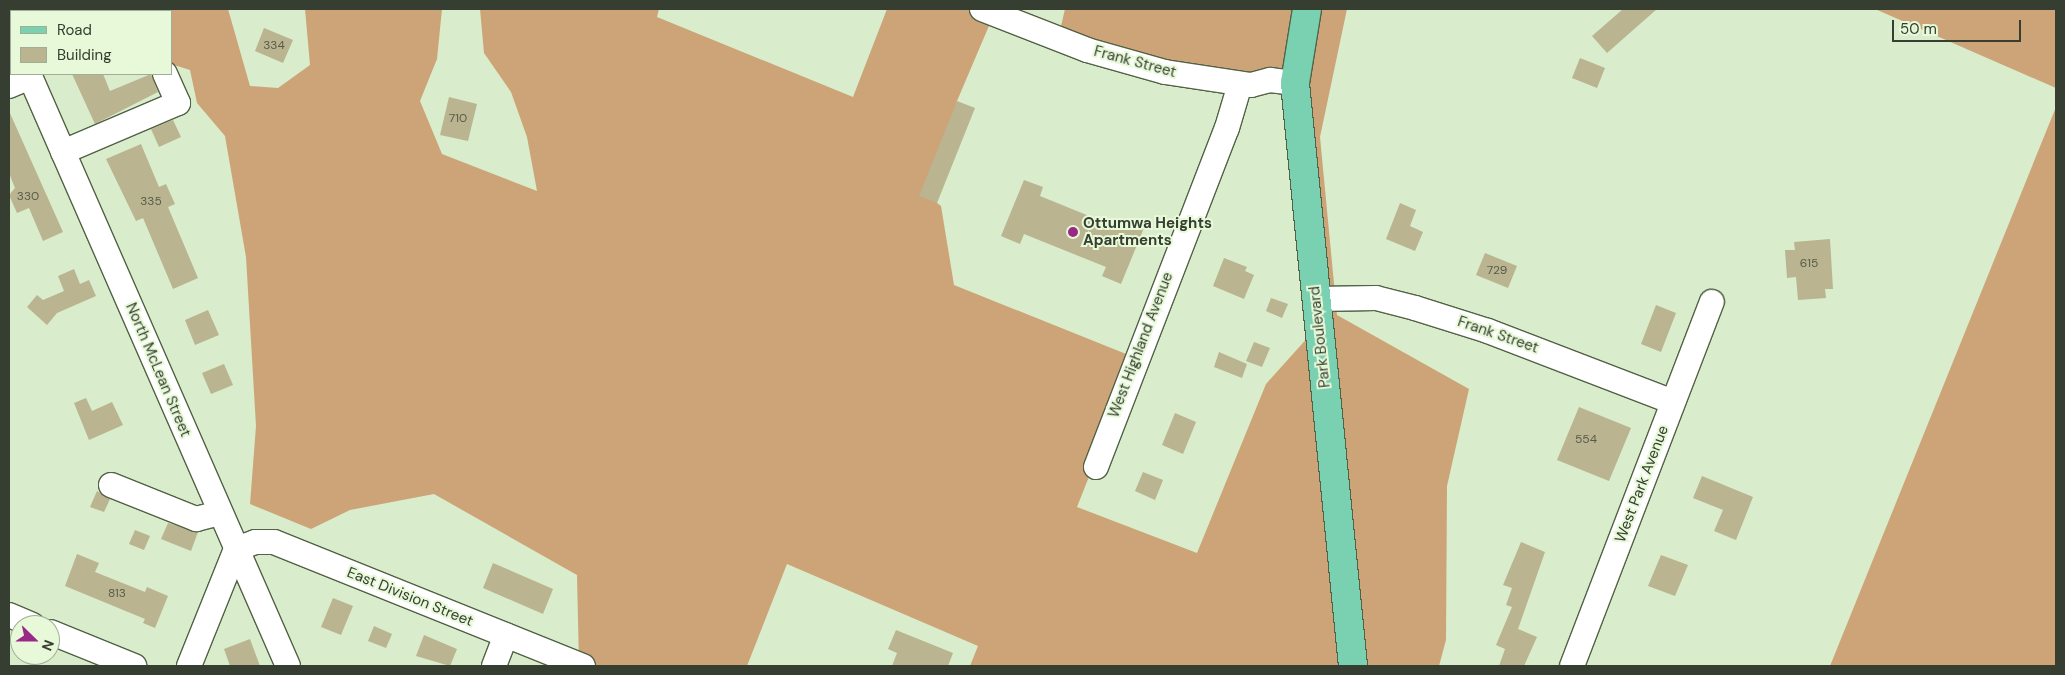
<!DOCTYPE html>
<html>
<head>
<meta charset="utf-8">
<style>
  body { margin:0 }
  #map { position:relative; width:2065px; height:675px; overflow:hidden; background:#d9eccb; font-family:"DM Sans",sans-serif }
  div>[style] { position:absolute }
  .forest>* { inset:0; background:#cca478 }
  .building>* { inset:0; background:#bab491 }
  .roads { filter:drop-shadow(1px 0 #526245) drop-shadow(-1px 0 #526245) drop-shadow(0 1px #526245) drop-shadow(0 -1px #526245) }
  .minor>* { height:24px; margin:-12px; padding:0 12px; transform-origin:12px; border-radius:12px; background:#fff }
  .major>* { height:28px; margin:-14px; padding:0 14px; transform-origin:14px; border-radius:14px; background:#7ad1b1 }
  .dots>* { width:14px; height:14px; translate:-50% -50%; box-sizing:border-box; border:2px solid #e7f9d8; border-radius:50% }
  span { translate:-50% -50%; white-space:nowrap; text-align:center; line-height:1.15; -webkit-text-stroke:4px #e7f9d8; paint-order:stroke }
  .number-label { font-size:12px; color:#575c49 }
  .number-label span { -webkit-text-stroke-width:0 }
  .street-label { font-size:15px; color:#363e31 }
  .poi-label { font-size:15px; color:#363e31; font-weight:700 }
  .left { translate:0 -50%; text-align:left }
  .frame { position:absolute; inset:0; border:10px solid #363e31; pointer-events:none }
  .legend { position:absolute; left:10px; top:10px; width:162px; height:65px; box-sizing:border-box; background:#e7f9d8; border:1px solid #a0ae95; margin:0; padding:6px 9px; list-style:none; font-size:15px; color:#363e31 }
  .legend li { display:flex; align-items:center; gap:10px; height:25px }
  .legend b { width:25px; border:1px solid #a0ae95 }
  .north { position:absolute; left:10px; top:615px; width:50px; height:50px; box-sizing:border-box; background:#e7f9d8; border:1px solid #a0ae95; border-radius:50%; rotate:112deg; font-size:14px; font-weight:700; line-height:20px; text-align:center; color:#363e31 }
  .north::after { content:''; display:block; margin:auto; width:18px; height:22px; background:#9a2885; clip-path:polygon(50% 0,100% 100%,50% 72%,0 100%) }
  .scale { position:absolute; left:1892px; top:20px; width:129px; height:22px; box-sizing:border-box; border:2px solid #363e31; border-top:0; padding-left:6px; font-size:15px; line-height:18px; white-space:nowrap; color:#363e31; -webkit-text-stroke:4px #e7f9d8; paint-order:stroke }
</style>
</head>
<body>
<div id="map">
  <div class="forest">
    <div style="clip-path:polygon(136px 9px,228px 9px,250px 86px,278px 88px,310px 65px,305px 9px,442px 9px,437px 59px,420px 101px,442px 154px,537px 191px,527px 137px,511px 92px,484px 53px,480px 9px,659px 9px,657px 17px,853px 97px,887px 9px,982px 9px,994px 14px,957px 101px,937px 203px,941px 206px,954px 285px,1136px 358px,1077px 507px,1197px 553px,1266px 384px,1319px 325px,1295px 83px,1251px 85px,1058px 39px,1065px 9px,1347px 9px,1320px 137px,1337px 315px,1469px 389px,1447px 486px,1446px 640px,1439px 666px,970px 666px,978px 646px,787px 564px,747px 666px,583px 666px,579px 664px,577px 575px,434px 494px,350px 510px,311px 529px,250px 504px,256px 426px,246px 257px,225px 136px,197px 103px,190px 70px,171px 64px,171px 11px)"></div>
    <div style="clip-path:polygon(1875px 9px,2056px 9px,2056px 88px)"></div>
    <div style="clip-path:polygon(2056px 107px,2056px 666px,1830px 666px)"></div>
  </div>
  <div class="building">
    <div style="clip-path:polygon(1623px 9px,1657px 9px,1607px 53px,1592px 36px)"></div>
    <div style="clip-path:polygon(264px 28px,293px 40px,283px 63px,255px 51px)"></div>
    <div style="clip-path:polygon(1580px 58px,1605px 68px,1597px 88px,1572px 78px)"></div>
    <div style="clip-path:polygon(72px 74px,103px 74px,110px 91px,151px 74px,158px 92px,95px 124px)"></div>
    <div style="clip-path:polygon(449px 97px,477px 104px,468px 141px,440px 135px)"></div>
    <div style="clip-path:polygon(957px 101px,975px 108px,937px 203px,919px 196px)"></div>
    <div style="clip-path:polygon(9px 111px,63px 232px,43px 241px,29px 208px,17px 213px,9px 195px,15px 188px,9px 173px)"></div>
    <div style="clip-path:polygon(173px 120px,181px 137px,159px 147px,151px 129px)"></div>
    <div style="clip-path:polygon(141px 144px,159px 187px,166px 184px,175px 204px,168px 207px,198px 278px,173px 289px,143px 218px,136px 221px,106px 159px)"></div>
    <div style="clip-path:polygon(1024px 180px,1043px 187px,1040px 196px,1121px 229px,1125px 220px,1144px 228px,1121px 284px,1102px 276px,1106px 267px,1024px 234px,1020px 244px,1001px 236px)"></div>
    <div style="clip-path:polygon(1400px 203px,1416px 210px,1410px 226px,1423px 232px,1415px 251px,1386px 239px)"></div>
    <div style="clip-path:polygon(1830px 239px,1833px 289px,1825px 289px,1826px 298px,1798px 300px,1796px 277px,1787px 278px,1785px 250px,1795px 250px,1794px 242px)"></div>
    <div style="clip-path:polygon(1485px 253px,1517px 266px,1508px 288px,1476px 275px)"></div>
    <div style="clip-path:polygon(1224px 258px,1247px 267px,1245px 271px,1254px 275px,1244px 299px,1213px 286px)"></div>
    <div style="clip-path:polygon(74px 269px,80px 284px,89px 280px,96px 296px,57px 313px,47px 325px,27px 307px,37px 295px,43px 300px,64px 291px,58px 276px)"></div>
    <div style="clip-path:polygon(1271px 298px,1288px 304px,1282px 318px,1266px 311px)"></div>
    <div style="clip-path:polygon(1656px 305px,1676px 313px,1661px 352px,1641px 344px)"></div>
    <div style="clip-path:polygon(208px 310px,219px 335px,195px 345px,185px 320px)"></div>
    <div style="clip-path:polygon(1254px 342px,1270px 348px,1262px 367px,1246px 361px)"></div>
    <div style="clip-path:polygon(1219px 352px,1247px 364px,1242px 378px,1214px 367px)"></div>
    <div style="clip-path:polygon(224px 364px,233px 385px,211px 394px,202px 373px)"></div>
    <div style="clip-path:polygon(86px 398px,92px 411px,112px 402px,123px 425px,89px 440px,74px 403px)"></div>
    <div style="clip-path:polygon(1579px 407px,1631px 428px,1609px 481px,1557px 460px)"></div>
    <div style="clip-path:polygon(1175px 413px,1196px 422px,1183px 454px,1162px 445px)"></div>
    <div style="clip-path:polygon(1143px 472px,1163px 480px,1155px 500px,1135px 491px)"></div>
    <div style="clip-path:polygon(1702px 476px,1753px 497px,1736px 540px,1714px 531px,1723px 510px,1693px 498px)"></div>
    <div style="clip-path:polygon(97px 491px,110px 499px,104px 512px,90px 507px)"></div>
    <div style="clip-path:polygon(168px 523px,198px 532px,191px 551px,161px 539px)"></div>
    <div style="clip-path:polygon(135px 530px,150px 536px,144px 550px,129px 544px)"></div>
    <div style="clip-path:polygon(1521px 542px,1545px 552px,1518px 629px,1537px 637px,1524px 666px,1499px 666px,1505px 649px,1496px 645px,1512px 607px,1506px 605px,1512px 588px,1503px 585px)"></div>
    <div style="clip-path:polygon(77px 554px,99px 563px,95px 572px,145px 592px,147px 587px,168px 596px,155px 628px,143px 623px,145px 619px,65px 586px)"></div>
    <div style="clip-path:polygon(1661px 555px,1688px 565px,1675px 596px,1648px 586px)"></div>
    <div style="clip-path:polygon(493px 563px,553px 589px,543px 614px,483px 588px)"></div>
    <div style="clip-path:polygon(333px 598px,353px 606px,341px 635px,321px 627px)"></div>
    <div style="clip-path:polygon(374px 626px,392px 634px,386px 648px,368px 641px)"></div>
    <div style="clip-path:polygon(896px 630px,953px 653px,948px 666px,892px 666px,897px 653px,888px 649px)"></div>
    <div style="clip-path:polygon(424px 635px,457px 649px,450px 666px,416px 656px)"></div>
    <div style="clip-path:polygon(250px 639px,260px 666px,230px 666px,224px 649px)"></div>
  </div>
  <div class="roads">
    <div class="minor">
      <div style="left:136px;top:9px;width:2px;rotate:63deg"></div>
      <div style="left:982px;top:9px;width:113px;rotate:21.3deg"></div>
      <div style="left:1087px;top:50px;width:81px;rotate:15.8deg"></div>
      <div style="left:1165px;top:72px;width:87px;rotate:8.6deg"></div>
      <div style="left:1251px;top:85px;width:20px;rotate:-15deg"></div>
      <div style="left:1270px;top:80px;width:25px;rotate:7deg"></div>
      <div style="left:9px;top:28px;width:6px;rotate:72deg"></div>
      <div style="left:29px;top:74px;width:646px;rotate:66.37deg"></div>
      <div style="left:9px;top:86px;width:23px;rotate:-23deg"></div>
      <div style="left:63px;top:152px;width:125px;rotate:-23.1deg"></div>
      <div style="left:178px;top:103px;width:32px;rotate:-114deg"></div>
      <div style="left:1317px;top:299px;width:59px;rotate:-1deg"></div>
      <div style="left:1376px;top:298px;width:40px;rotate:14.4deg"></div>
      <div style="left:1415px;top:308px;width:77px;rotate:17.5deg"></div>
      <div style="left:1488px;top:331px;width:198px;rotate:21deg"></div>
      <div style="left:1096px;top:467px;width:363px;rotate:-68.9deg"></div>
      <div style="left:1227px;top:128px;width:46px;rotate:-73.5deg"></div>
      <div style="left:111px;top:485px;width:92px;rotate:21.8deg"></div>
      <div style="left:196px;top:519px;width:25px;rotate:-14deg"></div>
      <div style="left:9px;top:615px;width:25px;rotate:23deg"></div>
      <div style="left:50px;top:632px;width:91px;rotate:22deg"></div>
      <div style="left:189px;top:666px;width:126px;rotate:-68.1deg"></div>
      <div style="left:236px;top:549px;width:20px;rotate:-20deg"></div>
      <div style="left:255px;top:542px;width:19px"></div>
      <div style="left:274px;top:542px;width:333px;rotate:21.9deg"></div>
      <div style="left:494px;top:666px;width:33px;rotate:-69deg"></div>
      <div style="left:1572px;top:666px;width:390px;rotate:-69deg"></div>
    </div>
    <div class="major">
      <div style="left:1307px;top:9px;width:75px;rotate:99.2deg"></div>
      <div style="left:1295px;top:83px;width:586px;rotate:84.32deg"></div>
    </div>
  </div>
  <div class="dots">
    <div style="left:1073px;top:232px;background:#9a2885"></div>
  </div>
  <div class="number-label">
    <span style="left:274px;top:46px">334</span>
    <span style="left:458px;top:119px">710</span>
    <span style="left:28px;top:197px">330</span>
    <span style="left:151px;top:202px">335</span>
    <span style="left:1809px;top:264px">615</span>
    <span style="left:1497px;top:271px">729</span>
    <span style="left:1586px;top:440px">554</span>
    <span style="left:117px;top:594px">813</span>
  </div>
  <div class="street-label">
    <span style="left:1135px;top:62px;rotate:15deg">Frank Street</span>
    <span style="left:1498px;top:335px;rotate:19deg">Frank Street</span>
    <span style="left:1320px;top:337px;rotate:-96deg">Park Boulevard</span>
    <span style="left:1141px;top:345px;rotate:-69deg">West Highland Avenue</span>
    <span style="left:158px;top:370px;rotate:67deg">North McLean Street</span>
    <span style="left:1642px;top:484px;rotate:-69deg">West Park Avenue</span>
    <span style="left:410px;top:597px;rotate:22deg">East Division Street</span>
  </div>
  <div class="poi-label">
    <span class="left" style="left:1083px;top:232px">Ottumwa Heights<br>Apartments</span>
  </div>
  <div class="frame"></div>
  <ul class="legend">
  <li><b style="height:6px;background:#7ad1b1"></b>Road</li>
  <li><b style="height:14px;background:#bab491"></b>Building</li>
  </ul>
  <div class="north">N</div>
  <div class="scale">50 m</div>
</div>
</body>
</html>
